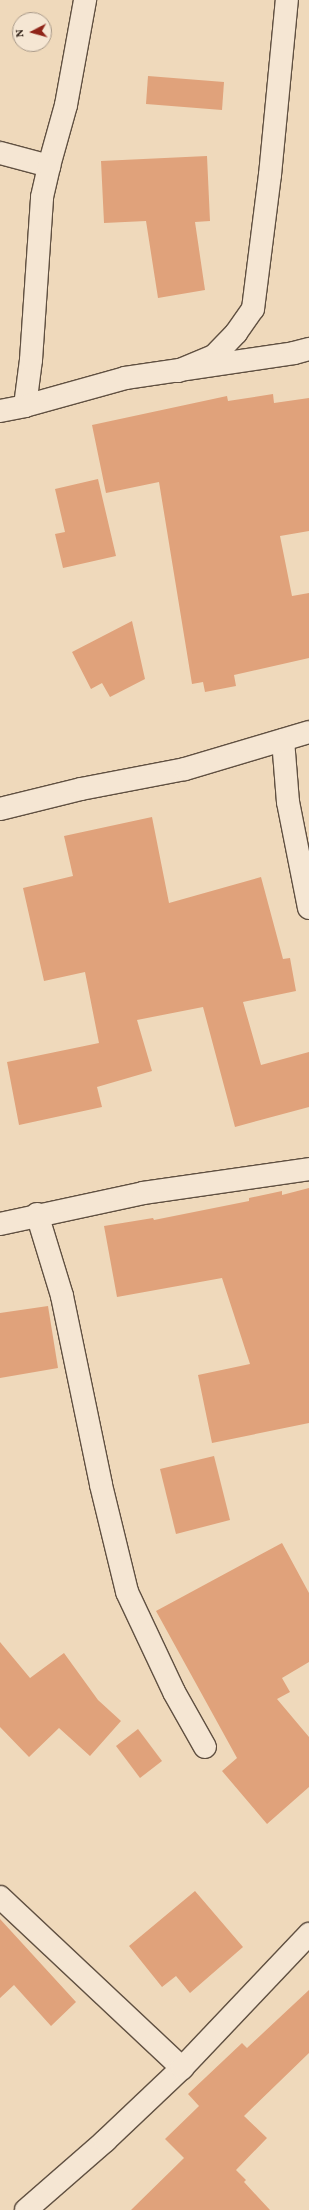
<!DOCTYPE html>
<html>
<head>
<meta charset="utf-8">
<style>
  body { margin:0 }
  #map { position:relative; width:309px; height:2210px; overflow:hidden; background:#efd9bb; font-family:Vollkorn,serif }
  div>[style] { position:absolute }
  .building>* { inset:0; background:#e0a27b }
  .roads { filter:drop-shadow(1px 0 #605041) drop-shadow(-1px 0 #605041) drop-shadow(0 1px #605041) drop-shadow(0 -1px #605041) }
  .street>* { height:22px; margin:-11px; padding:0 11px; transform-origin:11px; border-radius:11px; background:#f5e6d3 }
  span { translate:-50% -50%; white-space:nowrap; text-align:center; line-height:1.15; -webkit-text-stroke:4px #f5e6d3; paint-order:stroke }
  .north { position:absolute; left:12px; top:12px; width:40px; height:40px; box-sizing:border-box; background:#f5e6d3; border:1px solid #a79888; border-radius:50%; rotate:264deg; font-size:11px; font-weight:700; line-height:16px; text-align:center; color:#312218 }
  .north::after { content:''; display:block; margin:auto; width:14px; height:18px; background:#8f2418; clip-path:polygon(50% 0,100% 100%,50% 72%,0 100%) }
</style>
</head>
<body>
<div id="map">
  <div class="building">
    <div style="clip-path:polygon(148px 76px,224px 82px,222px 110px,146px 104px)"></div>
    <div style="clip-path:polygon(207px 156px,210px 221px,195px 222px,205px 290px,158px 298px,146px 221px,104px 223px,101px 161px)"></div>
    <div style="clip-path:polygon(273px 394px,274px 403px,309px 398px,309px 531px,280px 536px,292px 596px,309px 593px,309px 658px,234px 675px,236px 686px,205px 692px,203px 682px,192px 684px,159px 482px,106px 493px,92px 425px,227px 396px,228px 401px)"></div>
    <div style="clip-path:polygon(98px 479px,116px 556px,63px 568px,55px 534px,65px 532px,55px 489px)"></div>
    <div style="clip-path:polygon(132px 621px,145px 679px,110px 697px,102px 683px,91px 689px,72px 652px)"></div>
    <div style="clip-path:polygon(152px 817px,169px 903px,261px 877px,283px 959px,290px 958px,296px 991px,243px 1002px,261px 1065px,309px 1052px,309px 1107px,235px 1127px,203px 1007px,137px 1020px,152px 1071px,97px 1087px,102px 1107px,19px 1125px,7px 1062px,99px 1043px,85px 972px,44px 981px,23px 888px,73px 876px,64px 836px)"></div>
    <div style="clip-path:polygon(309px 1188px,309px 1423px,212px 1443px,198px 1375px,250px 1364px,222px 1278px,117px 1297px,104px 1226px,153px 1218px,154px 1220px,249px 1201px,249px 1198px,282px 1191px,282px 1195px)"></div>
    <div style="clip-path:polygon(48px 1306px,58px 1368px,0 1378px,0 1313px)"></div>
    <div style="clip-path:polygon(214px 1456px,230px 1520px,176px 1534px,160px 1469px)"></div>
    <div style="clip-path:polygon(282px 1543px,309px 1593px,309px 1662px,282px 1678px,290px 1692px,277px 1699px,309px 1737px,309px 1787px,267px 1824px,222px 1771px,237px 1758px,156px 1611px)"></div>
    <div style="clip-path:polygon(0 1642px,30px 1678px,64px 1653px,98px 1700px,121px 1721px,90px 1756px,59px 1728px,29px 1757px,0 1727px)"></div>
    <div style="clip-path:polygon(138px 1729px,162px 1761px,140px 1778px,116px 1746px)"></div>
    <div style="clip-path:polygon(195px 1891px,243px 1947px,190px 1993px,176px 1976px,162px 1987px,129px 1946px)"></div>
    <div style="clip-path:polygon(0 1919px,76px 2002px,51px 2026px,14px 1985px,0 1998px)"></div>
    <div style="clip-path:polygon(309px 1990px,309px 2053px,244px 2116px,267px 2138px,236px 2170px,246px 2180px,244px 2182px,270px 2210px,131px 2210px,184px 2158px,165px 2139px,199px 2106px,188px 2094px,242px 2043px,247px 2048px)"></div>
  </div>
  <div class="roads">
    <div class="street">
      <div style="left:0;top:153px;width:51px;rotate:14.9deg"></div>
      <div style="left:178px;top:371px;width:39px;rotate:-23deg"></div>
      <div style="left:214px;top:356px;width:32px;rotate:-46deg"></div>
      <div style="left:236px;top:333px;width:29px;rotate:-55deg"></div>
      <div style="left:253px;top:309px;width:135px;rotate:-82.8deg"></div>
      <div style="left:270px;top:175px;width:176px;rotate:-84.5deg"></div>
      <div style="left:25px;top:406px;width:46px;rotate:-82.6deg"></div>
      <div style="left:31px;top:360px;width:163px;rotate:-86.1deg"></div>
      <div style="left:42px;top:197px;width:32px;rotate:-77deg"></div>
      <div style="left:49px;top:166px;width:63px;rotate:-74.4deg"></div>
      <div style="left:66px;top:105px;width:107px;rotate:-79.7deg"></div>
      <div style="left:0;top:411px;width:25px;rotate:-11deg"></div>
      <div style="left:25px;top:406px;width:104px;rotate:-15.6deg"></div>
      <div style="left:125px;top:378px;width:171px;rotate:-8.4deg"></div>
      <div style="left:294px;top:353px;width:16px;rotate:-15deg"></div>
      <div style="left:283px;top:740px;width:62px;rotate:85.4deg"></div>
      <div style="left:288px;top:802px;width:108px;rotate:78.8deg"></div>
      <div style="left:0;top:809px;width:83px;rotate:-13.9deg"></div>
      <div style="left:81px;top:789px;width:106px;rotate:-10.9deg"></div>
      <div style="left:185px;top:769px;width:129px;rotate:-16.6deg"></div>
      <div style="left:37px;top:1214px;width:86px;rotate:73deg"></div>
      <div style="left:62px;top:1296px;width:193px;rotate:78.3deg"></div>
      <div style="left:101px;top:1485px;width:110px;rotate:76.3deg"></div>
      <div style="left:127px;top:1592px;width:110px;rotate:64.8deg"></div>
      <div style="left:174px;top:1692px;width:63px;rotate:60.6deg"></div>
      <div style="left:0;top:1224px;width:146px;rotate:-12.2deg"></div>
      <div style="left:143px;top:1193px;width:168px;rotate:-8.2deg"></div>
      <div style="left:0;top:1897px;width:250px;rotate:43.2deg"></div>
      <div style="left:26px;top:2210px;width:105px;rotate:-41.1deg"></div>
      <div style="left:105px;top:2141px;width:106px;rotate:-43.5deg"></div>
      <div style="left:182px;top:2068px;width:185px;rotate:-46.5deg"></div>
    </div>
  </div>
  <div class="north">N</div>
</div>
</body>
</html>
